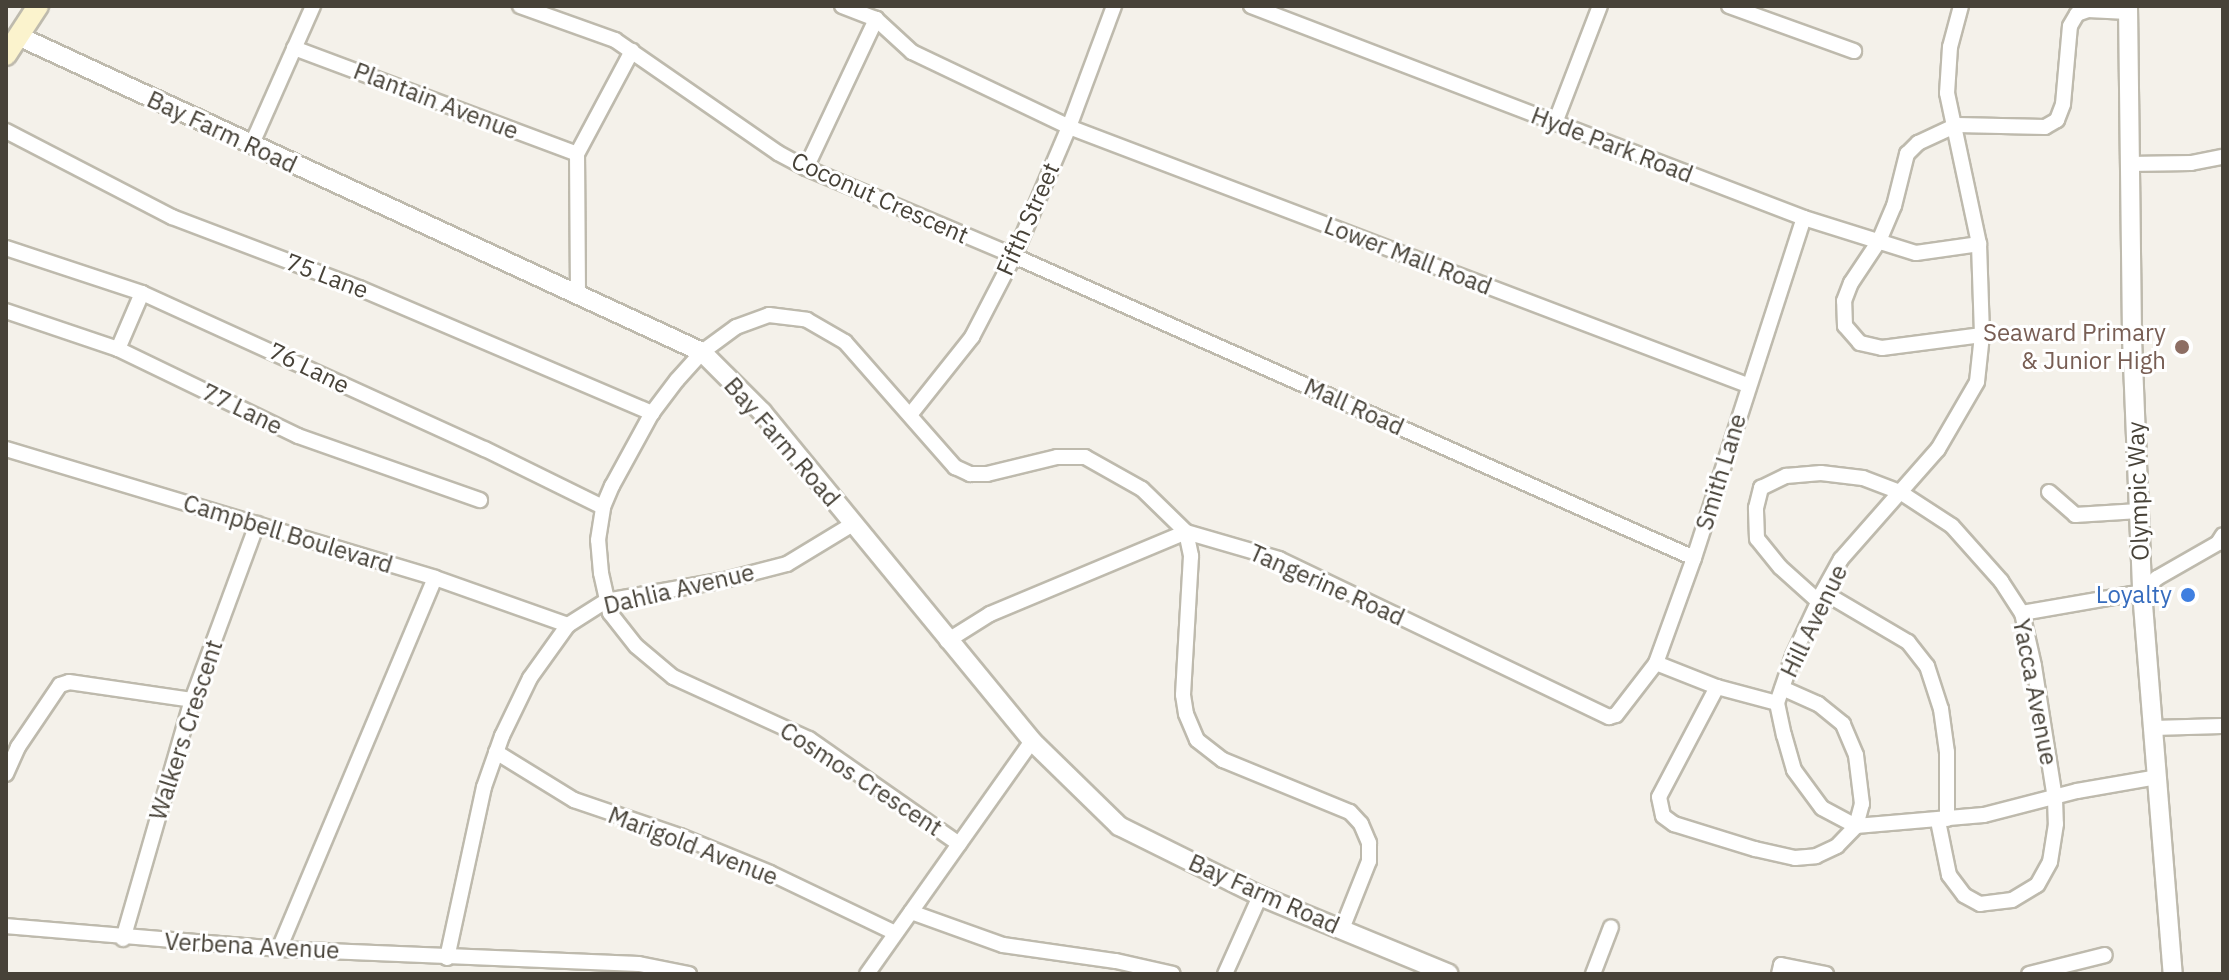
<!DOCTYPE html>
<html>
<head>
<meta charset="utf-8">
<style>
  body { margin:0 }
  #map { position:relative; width:2229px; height:980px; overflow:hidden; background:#f4f1ea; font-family:"IBM Plex Sans",sans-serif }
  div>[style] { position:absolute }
  .roads { filter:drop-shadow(2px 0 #bebaad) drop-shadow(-2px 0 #bebaad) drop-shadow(0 2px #bebaad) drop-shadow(0 -2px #bebaad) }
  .minor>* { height:14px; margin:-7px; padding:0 7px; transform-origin:7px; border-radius:7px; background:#fff }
  .tertiary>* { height:18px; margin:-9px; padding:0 9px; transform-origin:9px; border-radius:9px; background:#fff }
  .secondary>* { height:20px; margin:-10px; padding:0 10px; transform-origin:10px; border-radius:10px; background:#fbf3cd }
  .dots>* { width:22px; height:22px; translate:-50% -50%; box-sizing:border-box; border:4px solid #fff; border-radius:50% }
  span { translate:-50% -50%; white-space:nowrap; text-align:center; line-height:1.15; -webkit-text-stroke:6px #fff; paint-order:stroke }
  .street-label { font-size:24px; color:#474238 }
  .education-label { font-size:24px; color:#785e54 }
  .right { translate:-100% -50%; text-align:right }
  .shop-label { font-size:24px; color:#366cbe }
  .frame { position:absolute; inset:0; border:8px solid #474238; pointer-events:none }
</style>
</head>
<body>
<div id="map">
  <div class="roads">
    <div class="minor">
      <div style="left:520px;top:6px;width:101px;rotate:19.7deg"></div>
      <div style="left:615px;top:40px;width:198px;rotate:34.7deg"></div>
      <div style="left:778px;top:153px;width:32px;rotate:28deg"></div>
      <div style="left:806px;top:168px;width:226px;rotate:22.9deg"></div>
      <div style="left:1014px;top:256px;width:744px;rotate:23.95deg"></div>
      <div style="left:842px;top:6px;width:36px;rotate:21deg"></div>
      <div style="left:876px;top:19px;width:49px;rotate:42.5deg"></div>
      <div style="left:912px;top:52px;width:174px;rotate:25.5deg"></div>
      <div style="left:1069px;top:127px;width:725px;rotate:20.83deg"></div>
      <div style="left:1251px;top:6px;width:592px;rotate:20.97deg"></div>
      <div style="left:1804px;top:218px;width:117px;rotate:17.4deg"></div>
      <div style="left:1916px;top:253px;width:64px;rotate:-8.1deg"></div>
      <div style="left:1729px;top:6px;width:133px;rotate:19.8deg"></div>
      <div style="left:1961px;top:6px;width:42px;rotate:105deg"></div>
      <div style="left:1950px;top:47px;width:46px;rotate:93.7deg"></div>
      <div style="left:1947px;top:93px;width:154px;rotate:78deg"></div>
      <div style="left:1979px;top:244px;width:91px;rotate:88.1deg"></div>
      <div style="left:1982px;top:335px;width:47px;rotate:96.1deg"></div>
      <div style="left:1977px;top:382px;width:78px;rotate:120.2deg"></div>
      <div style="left:1938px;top:449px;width:147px;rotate:131.4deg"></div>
      <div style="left:1841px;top:559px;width:38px;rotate:119deg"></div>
      <div style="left:1823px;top:592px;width:71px;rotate:115.1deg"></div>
      <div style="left:1793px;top:656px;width:50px;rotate:108.8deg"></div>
      <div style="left:1777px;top:703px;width:33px;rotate:78deg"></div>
      <div style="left:1784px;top:735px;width:36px;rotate:74deg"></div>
      <div style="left:1794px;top:770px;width:47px;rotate:53.6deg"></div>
      <div style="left:1822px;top:808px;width:38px;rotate:28deg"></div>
      <div style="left:1856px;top:826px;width:128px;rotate:-4.9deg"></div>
      <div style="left:1984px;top:815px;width:96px;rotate:-14.5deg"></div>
      <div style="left:2077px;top:791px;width:81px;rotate:-9.9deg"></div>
      <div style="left:294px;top:48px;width:302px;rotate:20.5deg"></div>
      <div style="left:1555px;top:123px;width:125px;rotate:-69deg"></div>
      <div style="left:6px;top:131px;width:187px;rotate:27.4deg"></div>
      <div style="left:172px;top:217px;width:200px;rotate:20.8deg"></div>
      <div style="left:359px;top:288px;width:319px;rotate:23.1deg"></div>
      <div style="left:251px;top:146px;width:153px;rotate:-66.1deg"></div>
      <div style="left:2129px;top:164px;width:62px;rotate:-0.9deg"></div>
      <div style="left:2191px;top:163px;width:33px;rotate:-11deg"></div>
      <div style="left:806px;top:168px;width:165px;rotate:-64.8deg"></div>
      <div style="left:6px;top:248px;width:143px;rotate:18.3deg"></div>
      <div style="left:142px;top:293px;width:377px;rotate:24.5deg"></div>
      <div style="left:485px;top:449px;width:131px;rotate:26.2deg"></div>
      <div style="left:578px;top:295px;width:141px;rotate:-90.4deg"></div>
      <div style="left:577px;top:154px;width:117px;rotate:-61.9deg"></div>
      <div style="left:6px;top:311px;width:118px;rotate:18.7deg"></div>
      <div style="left:118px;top:349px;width:200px;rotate:25.8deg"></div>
      <div style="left:298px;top:436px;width:193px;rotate:19.4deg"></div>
      <div style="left:1982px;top:335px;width:101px;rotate:172.6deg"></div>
      <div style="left:1882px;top:348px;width:23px;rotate:-167deg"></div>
      <div style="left:1860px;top:343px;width:23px;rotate:-131deg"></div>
      <div style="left:1845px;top:326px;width:25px;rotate:-92deg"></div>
      <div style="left:1844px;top:301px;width:19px;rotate:-69deg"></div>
      <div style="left:1851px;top:283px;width:50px;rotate:-56.3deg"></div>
      <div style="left:1879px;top:241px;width:38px;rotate:-67deg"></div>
      <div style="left:1894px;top:206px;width:54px;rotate:-76deg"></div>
      <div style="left:1907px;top:154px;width:16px;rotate:-45deg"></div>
      <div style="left:1918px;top:143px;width:43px;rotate:-24.8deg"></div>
      <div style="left:1957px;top:125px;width:88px;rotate:1.3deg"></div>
      <div style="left:2045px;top:127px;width:14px;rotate:-30deg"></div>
      <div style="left:2057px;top:120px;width:17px;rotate:-69deg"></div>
      <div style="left:2063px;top:104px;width:78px;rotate:-84.9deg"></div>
      <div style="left:2070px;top:26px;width:14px;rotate:-60deg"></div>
      <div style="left:2077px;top:14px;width:12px;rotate:-20deg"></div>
      <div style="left:2088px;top:10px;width:40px;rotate:2.9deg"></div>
      <div style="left:118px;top:349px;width:61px;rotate:-66.8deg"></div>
      <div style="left:910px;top:415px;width:100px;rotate:-51.5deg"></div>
      <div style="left:972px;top:337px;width:91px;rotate:-62.6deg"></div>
      <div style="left:1014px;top:256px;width:140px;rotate:-66.9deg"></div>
      <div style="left:1069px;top:127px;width:129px;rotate:-69.6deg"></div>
      <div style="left:6px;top:449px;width:448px;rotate:16.7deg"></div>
      <div style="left:435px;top:578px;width:141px;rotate:19.5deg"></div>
      <div style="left:2049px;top:492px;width:35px;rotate:41deg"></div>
      <div style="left:2075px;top:515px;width:64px;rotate:-3.6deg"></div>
      <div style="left:1823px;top:592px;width:99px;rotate:30.5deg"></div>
      <div style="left:1908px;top:642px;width:31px;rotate:52deg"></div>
      <div style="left:1927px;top:666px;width:45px;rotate:72deg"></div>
      <div style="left:1941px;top:709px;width:43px;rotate:82.1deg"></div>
      <div style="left:1947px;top:752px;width:67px;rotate:90deg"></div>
      <div style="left:1819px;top:602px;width:52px;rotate:-138.1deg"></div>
      <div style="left:1780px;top:567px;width:36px;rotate:-129deg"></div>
      <div style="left:1757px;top:539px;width:31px;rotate:-92deg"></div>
      <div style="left:1756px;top:508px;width:21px;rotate:-76deg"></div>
      <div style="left:1761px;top:488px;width:28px;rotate:-26deg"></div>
      <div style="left:1786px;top:476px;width:35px;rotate:-5deg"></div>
      <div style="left:1821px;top:473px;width:42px;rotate:6.8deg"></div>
      <div style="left:1863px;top:478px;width:40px;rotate:21deg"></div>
      <div style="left:1900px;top:492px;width:62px;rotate:33.2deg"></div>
      <div style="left:1952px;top:526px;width:74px;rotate:48.3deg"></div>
      <div style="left:2001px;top:581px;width:38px;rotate:57deg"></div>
      <div style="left:2022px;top:613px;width:54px;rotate:77.2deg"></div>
      <div style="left:2034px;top:666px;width:135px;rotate:81deg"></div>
      <div style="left:2055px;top:799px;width:25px;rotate:88deg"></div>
      <div style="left:2056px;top:824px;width:38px;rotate:99deg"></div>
      <div style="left:2050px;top:862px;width:26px;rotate:119deg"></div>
      <div style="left:2037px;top:885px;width:29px;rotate:149deg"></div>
      <div style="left:2012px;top:900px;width:32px;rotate:173deg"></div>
      <div style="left:1980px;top:904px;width:18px;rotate:-151deg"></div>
      <div style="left:1964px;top:895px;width:25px;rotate:-127deg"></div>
      <div style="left:1949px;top:875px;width:55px;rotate:-101.5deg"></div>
      <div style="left:2022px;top:613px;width:122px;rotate:-9.9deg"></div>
      <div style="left:2142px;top:592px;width:21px;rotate:-43deg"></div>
      <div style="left:2157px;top:578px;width:70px;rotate:-29.8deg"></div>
      <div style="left:2218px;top:543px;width:9px;rotate:-58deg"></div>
      <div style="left:947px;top:641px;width:51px;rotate:-32.1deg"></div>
      <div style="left:990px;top:614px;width:212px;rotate:-22.7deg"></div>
      <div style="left:1186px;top:532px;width:97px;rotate:16.2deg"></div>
      <div style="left:1279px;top:559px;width:366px;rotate:25.6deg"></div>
      <div style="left:1609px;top:717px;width:7px;rotate:-16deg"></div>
      <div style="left:1616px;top:715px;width:66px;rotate:-52.4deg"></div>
      <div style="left:1656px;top:663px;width:112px;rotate:-70.1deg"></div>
      <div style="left:1694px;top:558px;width:357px;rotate:-72.1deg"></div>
      <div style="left:1656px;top:663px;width:66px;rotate:21.5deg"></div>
      <div style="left:1717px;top:687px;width:62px;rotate:14.9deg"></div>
      <div style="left:1717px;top:687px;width:124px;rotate:117.8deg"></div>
      <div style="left:1659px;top:797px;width:19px;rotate:78deg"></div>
      <div style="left:1663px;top:816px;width:14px;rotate:36deg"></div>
      <div style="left:1674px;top:824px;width:85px;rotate:17.2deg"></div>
      <div style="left:1755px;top:849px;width:41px;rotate:12.7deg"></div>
      <div style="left:1795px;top:858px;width:21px;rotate:-5deg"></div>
      <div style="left:1816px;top:856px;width:23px;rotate:-25deg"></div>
      <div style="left:1837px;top:846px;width:28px;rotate:-46deg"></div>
      <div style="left:1856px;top:826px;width:23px;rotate:-75deg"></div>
      <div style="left:1862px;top:804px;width:49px;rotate:-97deg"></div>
      <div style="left:1856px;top:755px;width:34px;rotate:-113deg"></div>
      <div style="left:1843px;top:724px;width:32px;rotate:-141deg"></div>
      <div style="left:1818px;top:704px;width:39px;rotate:-156deg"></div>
      <div style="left:2152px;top:728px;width:71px;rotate:-1.6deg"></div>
      <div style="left:496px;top:752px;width:92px;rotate:31.6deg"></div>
      <div style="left:574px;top:800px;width:112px;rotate:18.8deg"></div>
      <div style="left:680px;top:836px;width:97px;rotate:22.3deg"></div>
      <div style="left:770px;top:873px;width:139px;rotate:25.6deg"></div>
      <div style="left:6px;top:774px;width:30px;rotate:-66deg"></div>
      <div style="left:18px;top:747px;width:75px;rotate:-55.9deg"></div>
      <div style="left:60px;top:685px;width:9px;rotate:-18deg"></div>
      <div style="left:69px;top:682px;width:124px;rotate:8.3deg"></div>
      <div style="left:959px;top:844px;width:183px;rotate:-145deg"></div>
      <div style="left:809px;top:739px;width:149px;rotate:-155.5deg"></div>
      <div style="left:673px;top:677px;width:48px;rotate:-140deg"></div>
      <div style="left:636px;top:646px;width:42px;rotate:-128.2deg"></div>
      <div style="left:610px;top:613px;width:41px;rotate:-102.7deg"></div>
      <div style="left:601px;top:573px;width:33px;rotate:-95deg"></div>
      <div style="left:598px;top:540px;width:33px;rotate:-81deg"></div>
      <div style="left:603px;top:507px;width:23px;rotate:-67deg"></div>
      <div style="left:612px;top:486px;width:83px;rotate:-61.3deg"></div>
      <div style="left:652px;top:413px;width:41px;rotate:-52.9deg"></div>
      <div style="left:677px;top:380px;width:38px;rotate:-48deg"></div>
      <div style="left:702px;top:352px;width:42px;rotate:-36.3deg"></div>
      <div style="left:736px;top:327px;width:35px;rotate:-20deg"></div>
      <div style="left:769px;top:315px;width:38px;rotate:7deg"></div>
      <div style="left:807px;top:320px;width:44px;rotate:30.1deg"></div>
      <div style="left:845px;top:342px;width:167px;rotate:48.7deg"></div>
      <div style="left:955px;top:467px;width:17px;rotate:25deg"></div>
      <div style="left:970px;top:474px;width:17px"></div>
      <div style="left:987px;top:474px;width:72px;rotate:-13.7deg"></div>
      <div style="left:1057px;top:457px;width:28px"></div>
      <div style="left:1085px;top:457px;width:65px;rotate:29.3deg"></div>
      <div style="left:1142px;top:489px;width:62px;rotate:44.3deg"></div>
      <div style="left:1186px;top:532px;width:25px;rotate:78deg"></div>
      <div style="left:1191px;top:556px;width:139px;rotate:93.3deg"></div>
      <div style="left:1183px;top:695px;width:19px;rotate:81deg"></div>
      <div style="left:1186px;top:714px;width:28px;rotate:67deg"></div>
      <div style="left:1197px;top:740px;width:33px;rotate:38deg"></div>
      <div style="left:1223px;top:760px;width:137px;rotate:22.3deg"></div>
      <div style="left:1350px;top:812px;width:16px;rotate:47deg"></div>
      <div style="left:1361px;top:824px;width:21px;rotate:67deg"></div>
      <div style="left:1369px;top:843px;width:18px;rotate:90deg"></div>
      <div style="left:1369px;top:861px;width:73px;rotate:111.7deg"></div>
      <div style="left:911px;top:912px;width:98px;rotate:19.7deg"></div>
      <div style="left:1003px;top:945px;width:114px;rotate:8.1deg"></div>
      <div style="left:1116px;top:961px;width:58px;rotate:12.8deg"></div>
      <div style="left:6px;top:926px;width:274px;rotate:4.8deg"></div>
      <div style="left:279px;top:949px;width:360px;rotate:2.4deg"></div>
      <div style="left:639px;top:964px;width:51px;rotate:11.3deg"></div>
      <div style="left:123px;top:939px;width:249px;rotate:-73.9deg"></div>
      <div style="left:192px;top:700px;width:188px;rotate:-69.7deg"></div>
      <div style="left:279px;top:949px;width:402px;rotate:-67.2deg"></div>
      <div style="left:447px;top:958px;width:175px;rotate:-77.8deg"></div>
      <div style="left:484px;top:787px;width:54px;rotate:-70.6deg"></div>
      <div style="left:502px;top:736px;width:64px;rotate:-64.2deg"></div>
      <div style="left:530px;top:678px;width:65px;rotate:-54.4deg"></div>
      <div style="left:568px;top:625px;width:45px;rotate:-32.3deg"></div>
      <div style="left:606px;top:601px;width:121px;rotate:-10deg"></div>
      <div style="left:725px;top:580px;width:64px;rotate:-14.5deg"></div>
      <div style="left:787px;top:564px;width:77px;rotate:-31.2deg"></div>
      <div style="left:867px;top:974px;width:286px;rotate:-54.7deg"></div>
      <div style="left:1225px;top:974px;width:85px;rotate:-65.8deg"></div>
      <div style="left:1593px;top:974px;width:50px;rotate:-69deg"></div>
      <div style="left:1779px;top:974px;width:9px;rotate:-77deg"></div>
      <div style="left:1781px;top:965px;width:46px;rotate:11.3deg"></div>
      <div style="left:2029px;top:974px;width:78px;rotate:-14deg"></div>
    </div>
    <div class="tertiary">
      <div style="left:2128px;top:6px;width:332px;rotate:89.3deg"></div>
      <div style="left:2132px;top:338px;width:254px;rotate:87.7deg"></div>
      <div style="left:2142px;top:592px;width:383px;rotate:85.4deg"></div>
      <div style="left:18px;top:36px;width:753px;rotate:24.8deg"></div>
      <div style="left:702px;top:352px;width:85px;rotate:45deg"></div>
      <div style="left:762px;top:412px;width:426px;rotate:50.6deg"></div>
      <div style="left:1032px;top:741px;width:122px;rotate:44.3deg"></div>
      <div style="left:1119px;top:826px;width:157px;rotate:26.4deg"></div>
      <div style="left:1260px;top:896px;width:204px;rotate:22.4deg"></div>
    </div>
    <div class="secondary">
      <div style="left:6px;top:55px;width:59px;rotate:-56.9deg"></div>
    </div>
  </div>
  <div class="dots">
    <div style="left:2182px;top:347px;background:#8d6e63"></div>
    <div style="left:2188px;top:595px;background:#3f7fe0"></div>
  </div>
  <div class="street-label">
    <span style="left:436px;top:101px;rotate:21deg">Plantain Avenue</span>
    <span style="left:222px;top:132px;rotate:25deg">Bay Farm Road</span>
    <span style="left:1612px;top:145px;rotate:21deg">Hyde Park Road</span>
    <span style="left:880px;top:198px;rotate:24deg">Coconut Crescent</span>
    <span style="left:1028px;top:219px;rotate:-66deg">Fifth Street</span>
    <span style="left:1408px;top:256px;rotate:21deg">Lower Mall Road</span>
    <span style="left:327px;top:276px;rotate:21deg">75 Lane</span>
    <span style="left:309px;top:368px;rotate:26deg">76 Lane</span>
    <span style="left:1354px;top:407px;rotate:24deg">Mall Road</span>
    <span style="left:242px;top:409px;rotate:26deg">77 Lane</span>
    <span style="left:782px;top:442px;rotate:49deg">Bay Farm Road</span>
    <span style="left:1721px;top:472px;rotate:-73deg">Smith Lane</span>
    <span style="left:2138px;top:491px;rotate:-92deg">Olympic Way</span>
    <span style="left:288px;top:534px;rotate:17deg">Campbell Boulevard</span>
    <span style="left:1327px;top:585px;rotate:24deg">Tangerine Road</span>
    <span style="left:679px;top:589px;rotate:-13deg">Dahlia Avenue</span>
    <span style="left:1814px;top:621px;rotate:-64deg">Hill Avenue</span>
    <span style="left:2035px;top:692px;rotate:79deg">Yacca Avenue</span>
    <span style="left:186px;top:730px;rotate:-72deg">Walkers Crescent</span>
    <span style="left:861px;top:779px;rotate:33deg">Cosmos Crescent</span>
    <span style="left:693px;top:846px;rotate:21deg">Marigold Avenue</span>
    <span style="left:1264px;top:894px;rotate:24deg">Bay Farm Road</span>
    <span style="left:252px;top:946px;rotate:3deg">Verbena Avenue</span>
  </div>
  <div class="education-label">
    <span class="right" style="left:2166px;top:347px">Seaward Primary<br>&amp; Junior High</span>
  </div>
  <div class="shop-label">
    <span class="right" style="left:2172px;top:595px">Loyalty</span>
  </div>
  <div class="frame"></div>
</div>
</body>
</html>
